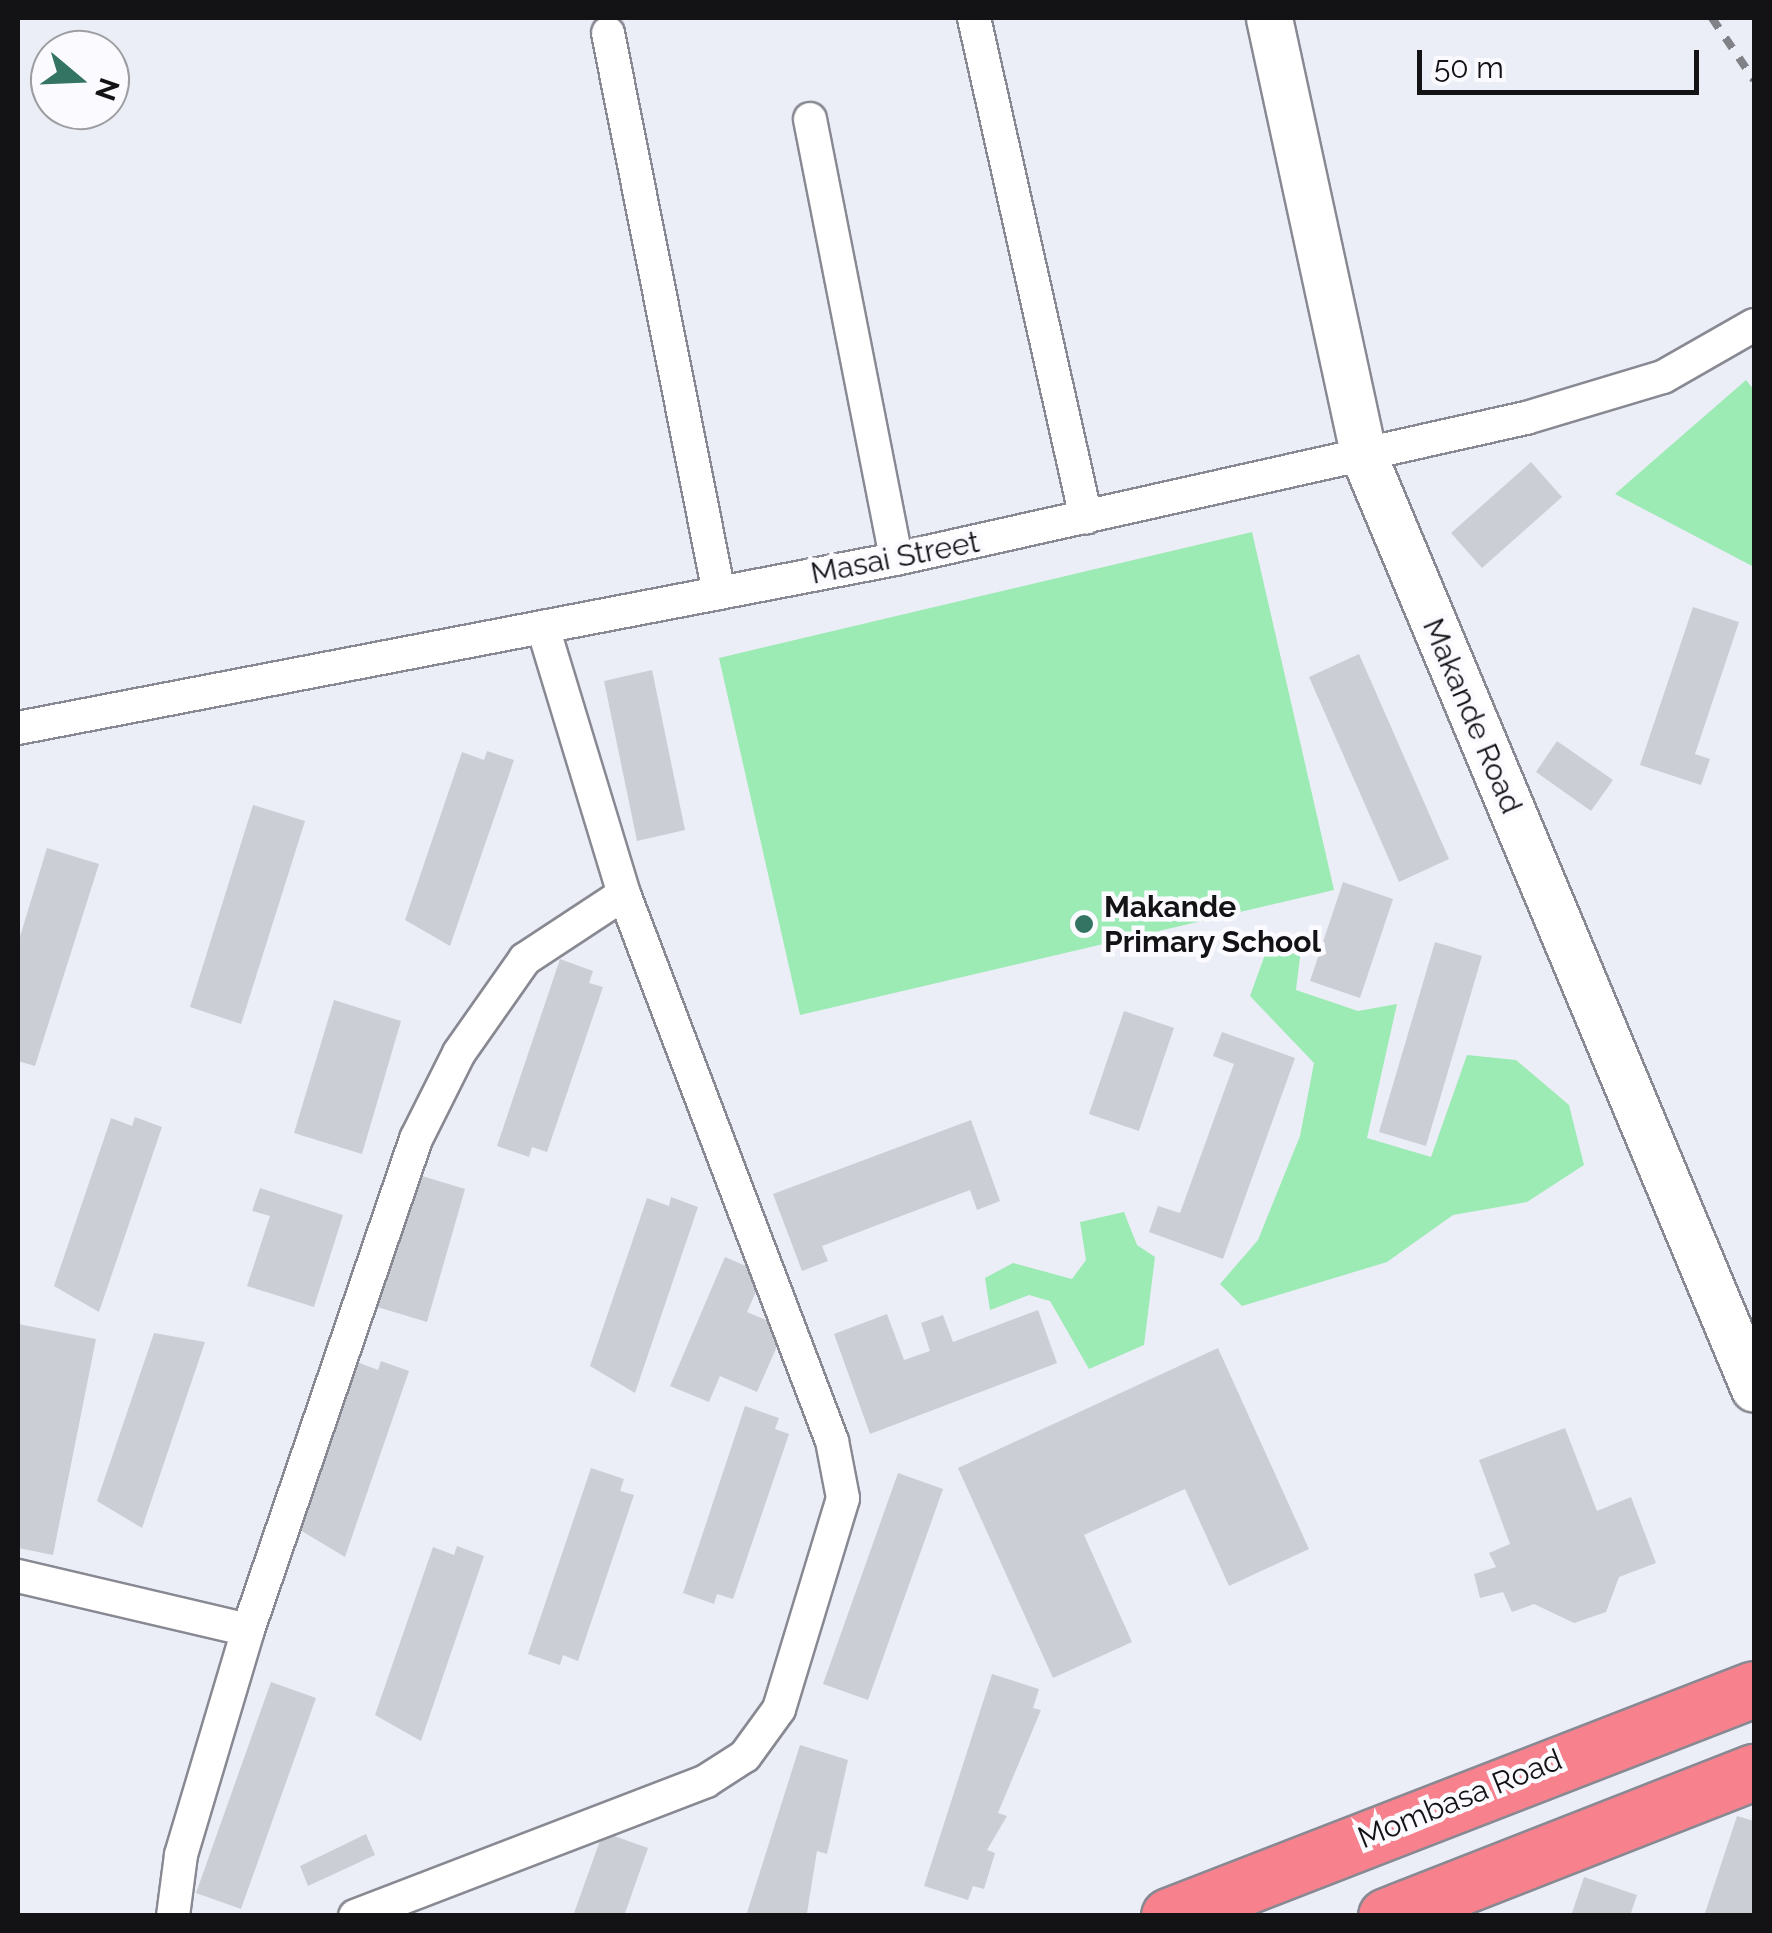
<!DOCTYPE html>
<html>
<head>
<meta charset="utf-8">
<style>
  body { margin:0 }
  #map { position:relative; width:1772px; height:1933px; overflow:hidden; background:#eceef7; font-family:Raleway,sans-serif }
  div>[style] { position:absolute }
  .green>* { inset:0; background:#9ceab4 }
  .building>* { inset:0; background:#ccced6 }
  .roads { filter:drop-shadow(2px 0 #888992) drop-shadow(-2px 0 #888992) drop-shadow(0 2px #888992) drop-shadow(0 -2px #888992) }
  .street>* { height:32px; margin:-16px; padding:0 16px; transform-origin:16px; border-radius:16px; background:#fff }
  .secondary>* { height:45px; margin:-22.5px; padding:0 22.5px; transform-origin:22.5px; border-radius:22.5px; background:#fff }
  .highway>* { height:55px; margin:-27.5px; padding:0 27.5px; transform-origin:27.5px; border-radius:27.5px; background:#f7828e }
  .rail>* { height:8px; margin-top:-4px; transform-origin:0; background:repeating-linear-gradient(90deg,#818288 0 12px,transparent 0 24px) }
  .dots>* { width:28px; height:28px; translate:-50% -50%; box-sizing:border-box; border:5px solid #fbfbff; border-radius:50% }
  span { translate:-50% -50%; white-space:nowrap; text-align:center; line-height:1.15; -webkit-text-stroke:9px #fbfbff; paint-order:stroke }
  .street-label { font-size:30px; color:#131316 }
  .poi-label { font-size:30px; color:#131316; font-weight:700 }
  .left { translate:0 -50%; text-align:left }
  .frame { position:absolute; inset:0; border:20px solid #131316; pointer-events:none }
  .north { position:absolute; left:30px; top:30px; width:100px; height:100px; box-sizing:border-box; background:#fbfbff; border:2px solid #9e9ea2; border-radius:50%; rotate:109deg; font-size:28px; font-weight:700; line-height:40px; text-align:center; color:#131316 }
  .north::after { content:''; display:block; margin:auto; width:35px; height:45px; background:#347463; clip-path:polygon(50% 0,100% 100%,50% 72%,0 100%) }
  .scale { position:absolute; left:1417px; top:50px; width:282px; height:45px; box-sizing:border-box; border:5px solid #131316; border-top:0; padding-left:12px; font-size:30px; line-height:35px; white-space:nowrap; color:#131316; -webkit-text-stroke:8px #fbfbff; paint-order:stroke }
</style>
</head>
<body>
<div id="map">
  <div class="green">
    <div style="clip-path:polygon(1746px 380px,1754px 390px,1754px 567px,1615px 494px)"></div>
    <div style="clip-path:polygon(1252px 532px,1334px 890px,800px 1015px,719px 658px)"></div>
    <div style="clip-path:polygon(1271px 938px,1302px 941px,1296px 990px,1358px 1011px,1397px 1004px,1367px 1138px,1431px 1157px,1467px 1055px,1516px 1060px,1569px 1105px,1584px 1165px,1527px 1202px,1453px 1215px,1387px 1262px,1242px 1306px,1220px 1284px,1258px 1240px,1300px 1136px,1314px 1063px,1250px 996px)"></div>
    <div style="clip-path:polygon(1124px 1212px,1137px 1245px,1155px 1257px,1144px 1345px,1089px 1369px,1050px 1301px,1029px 1295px,990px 1310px,985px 1278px,1013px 1263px,1072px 1279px,1086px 1260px,1080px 1222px)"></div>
  </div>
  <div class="building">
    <div style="clip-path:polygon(1531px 462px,1562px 497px,1482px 568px,1451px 533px)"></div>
    <div style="clip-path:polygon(1693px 607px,1739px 622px,1695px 754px,1710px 759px,1701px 785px,1640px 765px)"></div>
    <div style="clip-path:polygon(1359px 654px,1449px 859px,1399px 882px,1309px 677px)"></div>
    <div style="clip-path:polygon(652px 670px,685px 830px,637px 841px,604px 681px)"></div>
    <div style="clip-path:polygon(1557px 741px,1613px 780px,1591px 811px,1536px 772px)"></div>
    <div style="clip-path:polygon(487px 751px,514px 760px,450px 946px,405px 920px,462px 752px,484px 760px)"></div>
    <div style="clip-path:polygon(253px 805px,305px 821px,241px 1024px,190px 1007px)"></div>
    <div style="clip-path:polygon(47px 848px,99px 864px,35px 1066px,18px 1061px,18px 943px)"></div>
    <div style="clip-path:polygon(1343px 882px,1393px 899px,1360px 998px,1310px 981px)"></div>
    <div style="clip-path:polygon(1435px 942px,1482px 956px,1426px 1146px,1379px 1132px)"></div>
    <div style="clip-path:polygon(560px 959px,593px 971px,589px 983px,603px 987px,547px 1152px,532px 1147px,529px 1157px,497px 1146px)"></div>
    <div style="clip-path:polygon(334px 1000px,401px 1021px,362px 1154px,294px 1133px)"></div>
    <div style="clip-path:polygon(1124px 1011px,1174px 1028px,1139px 1131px,1089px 1114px)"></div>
    <div style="clip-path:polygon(1222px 1032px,1295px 1058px,1223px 1259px,1149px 1232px,1158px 1206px,1180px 1213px,1234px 1064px,1213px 1056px)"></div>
    <div style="clip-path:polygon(135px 1117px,162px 1127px,99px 1312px,54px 1286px,111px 1118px,132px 1126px)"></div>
    <div style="clip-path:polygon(971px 1120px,1000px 1201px,977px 1210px,970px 1190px,822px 1246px,828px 1261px,802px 1271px,773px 1194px)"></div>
    <div style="clip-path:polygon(412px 1173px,465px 1189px,427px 1322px,374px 1306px)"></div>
    <div style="clip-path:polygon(260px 1188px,343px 1215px,314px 1307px,247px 1286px,270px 1216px,252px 1211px)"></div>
    <div style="clip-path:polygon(671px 1197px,698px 1207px,635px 1393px,590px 1366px,647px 1198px,669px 1206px)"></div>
    <div style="clip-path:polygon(725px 1257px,764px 1274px,747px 1312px,785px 1328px,757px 1392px,720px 1376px,709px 1402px,670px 1386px)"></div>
    <div style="clip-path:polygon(1038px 1310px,1057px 1363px,870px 1434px,834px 1334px,887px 1314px,904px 1360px,930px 1351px,921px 1323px,943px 1315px,953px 1342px)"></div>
    <div style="clip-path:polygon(18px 1324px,96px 1339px,53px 1555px,18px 1548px)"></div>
    <div style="clip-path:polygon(154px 1333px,205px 1342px,142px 1528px,97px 1501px)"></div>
    <div style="clip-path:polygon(1218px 1348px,1309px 1549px,1229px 1586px,1185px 1489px,1084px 1535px,1132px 1642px,1053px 1678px,958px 1468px)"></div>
    <div style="clip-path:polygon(381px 1361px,409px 1371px,345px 1557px,300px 1530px,357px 1362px,378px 1370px)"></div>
    <div style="clip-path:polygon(745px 1406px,779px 1418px,775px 1429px,789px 1434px,733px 1599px,717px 1594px,714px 1604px,683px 1593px)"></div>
    <div style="clip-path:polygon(1565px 1428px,1597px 1511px,1631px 1497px,1656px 1563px,1619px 1577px,1606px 1612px,1574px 1623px,1534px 1604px,1512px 1612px,1503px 1592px,1480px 1598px,1474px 1574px,1496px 1567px,1489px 1553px,1510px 1544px,1479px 1460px)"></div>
    <div style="clip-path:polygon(591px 1468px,624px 1479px,620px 1491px,634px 1495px,578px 1661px,563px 1655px,560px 1665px,528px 1654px)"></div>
    <div style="clip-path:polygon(898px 1473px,943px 1489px,868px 1700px,823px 1684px)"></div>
    <div style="clip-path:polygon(457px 1546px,484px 1556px,421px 1741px,375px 1715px,433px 1547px,454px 1555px)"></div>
    <div style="clip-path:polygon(992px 1674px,1039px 1689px,1033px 1708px,1041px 1710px,998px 1813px,1007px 1816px,987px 1850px,995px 1853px,984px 1889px,973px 1886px,968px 1900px,924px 1886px)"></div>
    <div style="clip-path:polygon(271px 1682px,316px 1698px,241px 1909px,196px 1893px)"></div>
    <div style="clip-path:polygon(800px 1745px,848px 1760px,827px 1854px,817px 1851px,807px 1913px,746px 1916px)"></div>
    <div style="clip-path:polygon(1737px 1816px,1754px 1821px,1754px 1913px,1704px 1916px)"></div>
    <div style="clip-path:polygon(603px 1832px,648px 1848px,624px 1916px,573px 1916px)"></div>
    <div style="clip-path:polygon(366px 1834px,375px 1855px,308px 1886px,300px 1866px)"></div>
    <div style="clip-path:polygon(1584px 1877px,1637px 1895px,1630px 1916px,1571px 1916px)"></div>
  </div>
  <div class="roads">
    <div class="street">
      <div style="left:974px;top:18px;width:512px;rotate:77.37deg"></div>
      <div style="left:608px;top:33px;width:571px;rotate:78.79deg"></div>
      <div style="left:810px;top:119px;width:448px;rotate:78.9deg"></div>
      <div style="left:18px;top:728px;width:894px;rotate:-10.9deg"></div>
      <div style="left:896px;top:559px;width:646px;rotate:-12.62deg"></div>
      <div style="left:1526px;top:418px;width:143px;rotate:-16.7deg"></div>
      <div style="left:1663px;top:377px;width:105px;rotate:-29.7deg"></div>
      <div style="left:18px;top:1576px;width:236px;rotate:13.2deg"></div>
      <div style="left:248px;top:1630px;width:235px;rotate:106.6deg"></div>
      <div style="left:181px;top:1855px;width:62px;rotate:97.5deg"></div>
      <div style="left:248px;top:1630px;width:519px;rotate:-71.11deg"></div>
      <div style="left:416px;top:1139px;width:96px;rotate:-63.4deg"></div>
      <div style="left:459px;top:1053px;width:115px;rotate:-54.9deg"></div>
      <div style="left:525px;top:959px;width:118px;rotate:-33.3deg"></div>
      <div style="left:355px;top:1916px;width:376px;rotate:-21deg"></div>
      <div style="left:706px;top:1781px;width:46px;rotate:-32.7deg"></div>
      <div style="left:745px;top:1756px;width:58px;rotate:-54.1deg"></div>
      <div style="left:779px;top:1709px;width:220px;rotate:-73.1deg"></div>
      <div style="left:843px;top:1498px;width:58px;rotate:-100.9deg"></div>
      <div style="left:832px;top:1441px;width:585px;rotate:-110.82deg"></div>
      <div style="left:624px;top:894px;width:279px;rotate:-106.9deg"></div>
    </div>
    <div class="secondary">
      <div style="left:1269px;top:18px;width:446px;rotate:77.8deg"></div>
      <div style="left:1363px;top:454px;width:1013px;rotate:67.31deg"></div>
    </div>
    <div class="highway">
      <div style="left:1169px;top:1916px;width:627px;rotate:-21.21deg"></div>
      <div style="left:1386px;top:1916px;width:395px;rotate:-21.4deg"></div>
    </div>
  </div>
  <div class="rail">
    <div style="left:1712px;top:18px;width:75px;rotate:55.9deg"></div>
  </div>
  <div class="dots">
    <div style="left:1084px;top:924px;background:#347463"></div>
  </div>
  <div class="street-label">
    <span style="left:895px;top:558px;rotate:-11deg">Masai Street</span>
    <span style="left:1472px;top:716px;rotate:67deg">Makande Road</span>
    <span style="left:1460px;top:1799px;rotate:-22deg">Mombasa Road</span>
  </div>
  <div class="poi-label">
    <span class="left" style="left:1104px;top:924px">Makande<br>Primary School</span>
  </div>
  <div class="frame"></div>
  <div class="north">N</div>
  <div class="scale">50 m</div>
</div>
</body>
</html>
